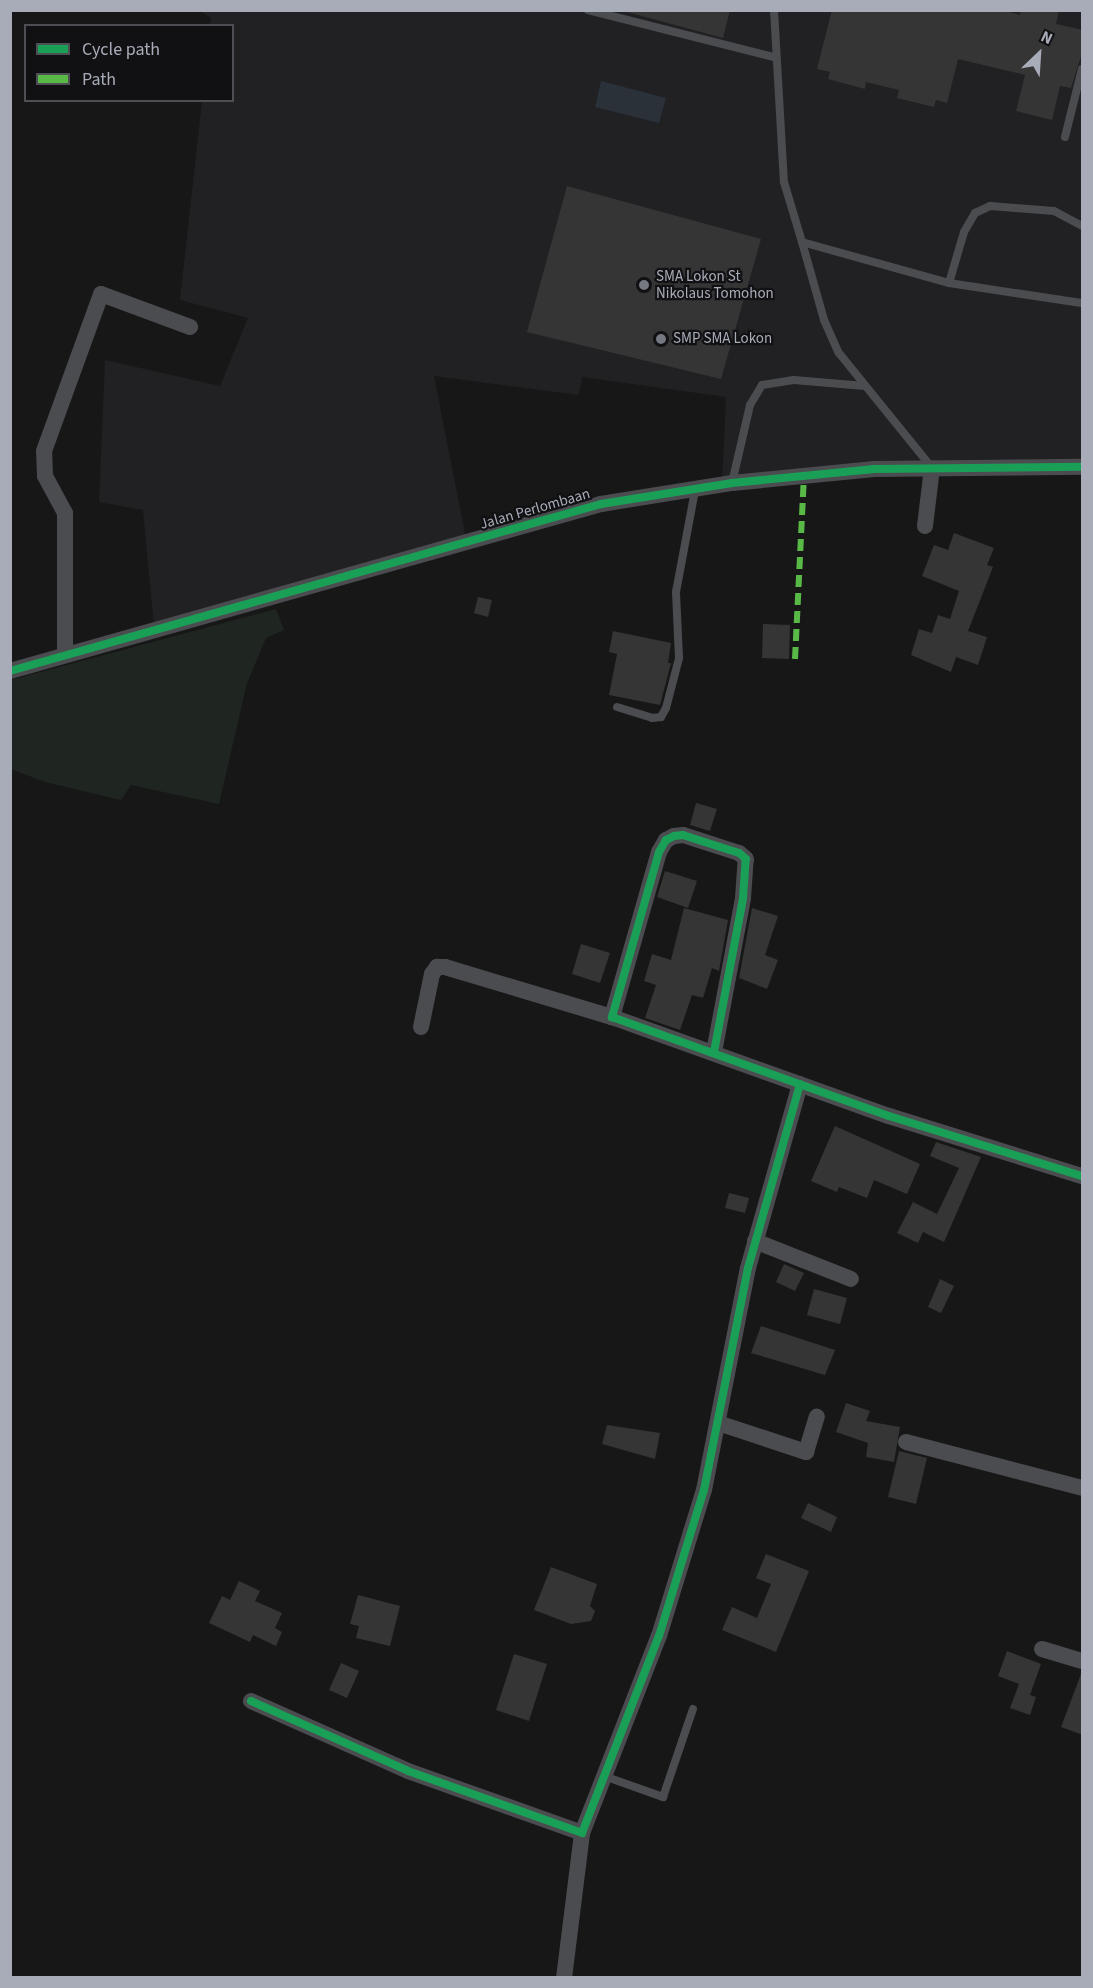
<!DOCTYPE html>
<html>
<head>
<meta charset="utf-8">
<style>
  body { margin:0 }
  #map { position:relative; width:1093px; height:1988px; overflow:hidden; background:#171717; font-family:"Source Sans 3",sans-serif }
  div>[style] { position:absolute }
  .built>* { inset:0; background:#212123 }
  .green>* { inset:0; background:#1f2621 }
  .water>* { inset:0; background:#2a3139 }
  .building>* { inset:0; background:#353536 }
  .lane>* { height:8px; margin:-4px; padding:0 4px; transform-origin:4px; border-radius:4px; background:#4b4c50 }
  .street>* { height:16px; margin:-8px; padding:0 8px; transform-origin:8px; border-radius:8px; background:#4b4c50 }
  .quiet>* { height:6px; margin-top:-3px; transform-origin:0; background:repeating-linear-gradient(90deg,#58b947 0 12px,transparent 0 18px) }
  .cycleway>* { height:8px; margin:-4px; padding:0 4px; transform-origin:4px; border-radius:4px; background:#1a9f57 }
  .dots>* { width:16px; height:16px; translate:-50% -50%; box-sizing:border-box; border:3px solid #111113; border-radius:50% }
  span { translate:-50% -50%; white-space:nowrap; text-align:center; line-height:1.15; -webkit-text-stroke:4.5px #111113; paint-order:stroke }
  .poi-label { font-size:15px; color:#a8acb8 }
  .left { translate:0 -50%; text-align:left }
  .street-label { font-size:15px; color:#a8acb8 }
  .frame { position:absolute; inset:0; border:12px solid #a8acb8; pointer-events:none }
  .legend { position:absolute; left:24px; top:24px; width:210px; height:78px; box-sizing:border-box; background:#111113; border:2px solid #4d4f55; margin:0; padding:8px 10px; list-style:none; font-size:18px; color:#a8acb8 }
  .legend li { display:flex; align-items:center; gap:12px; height:30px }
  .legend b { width:30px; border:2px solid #4d4f55 }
  .north { position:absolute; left:1009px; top:24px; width:60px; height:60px; -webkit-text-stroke:4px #111113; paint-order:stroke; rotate:25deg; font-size:16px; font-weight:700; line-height:24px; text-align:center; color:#a8acb8 }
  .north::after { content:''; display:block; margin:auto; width:21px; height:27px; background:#a8acb8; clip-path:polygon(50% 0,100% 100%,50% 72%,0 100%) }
</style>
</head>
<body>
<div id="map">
  <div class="built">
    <div style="clip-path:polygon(200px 11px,1082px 11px,1082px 469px,932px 468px,722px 485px,726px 397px,582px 377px,579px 395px,434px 376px,466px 539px,154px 627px,143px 510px,99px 502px,105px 360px,220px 386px,248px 318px,180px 300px,202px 101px,232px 100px,232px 26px,210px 25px,211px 18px)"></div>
  </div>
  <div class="green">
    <div style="clip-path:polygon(276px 609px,284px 630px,266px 638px,247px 683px,219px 804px,131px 785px,121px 800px,45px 782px,11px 769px,11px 680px)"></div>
  </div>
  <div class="water">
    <div style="clip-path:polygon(601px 81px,666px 98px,659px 123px,595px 107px)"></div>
  </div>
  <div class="building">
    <div style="clip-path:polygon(620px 10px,730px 10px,723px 38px)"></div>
    <div style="clip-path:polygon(832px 10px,1003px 10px,1020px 15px,1021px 10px,1059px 10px,1056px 24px,1083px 30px,1083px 50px,1071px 88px,1060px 86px,1052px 120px,1016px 111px,1025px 75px,958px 59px,947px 103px,936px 100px,934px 107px,897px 98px,899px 90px,866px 82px,865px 89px,828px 79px,830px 72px,817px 69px)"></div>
    <div style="clip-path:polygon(567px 186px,761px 239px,721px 379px,527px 332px)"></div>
    <div style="clip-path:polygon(954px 533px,994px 548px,987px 565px,993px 567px,968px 631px,987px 637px,978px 665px,956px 657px,951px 672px,911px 655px,919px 629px,932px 633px,938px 615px,950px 619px,959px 591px,922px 576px,934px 545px,948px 550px)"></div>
    <div style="clip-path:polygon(478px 597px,492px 600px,488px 617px,474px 613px)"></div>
    <div style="clip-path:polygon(763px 624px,790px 625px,789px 659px,762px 658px)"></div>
    <div style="clip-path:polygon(613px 631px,671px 643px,668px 663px,671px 663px,660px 705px,609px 695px,617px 654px,609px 652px)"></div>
    <div style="clip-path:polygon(696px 803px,717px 809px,710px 831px,690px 825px)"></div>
    <div style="clip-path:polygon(665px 871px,697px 881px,688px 908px,657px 897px)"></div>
    <div style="clip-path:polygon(684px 908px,728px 920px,719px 971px,712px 968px,703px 998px,692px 995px,680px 1030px,645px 1018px,656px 985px,644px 981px,652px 954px,671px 960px)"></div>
    <div style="clip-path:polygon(752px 908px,778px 916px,765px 955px,778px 960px,767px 989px,739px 978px)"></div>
    <div style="clip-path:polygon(581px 944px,610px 953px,600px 983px,572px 974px)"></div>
    <div style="clip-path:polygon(835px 1126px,920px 1164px,907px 1194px,874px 1180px,867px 1198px,839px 1187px,837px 1192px,811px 1181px)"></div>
    <div style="clip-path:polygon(936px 1142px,981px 1157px,944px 1242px,923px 1232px,918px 1243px,897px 1233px,913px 1202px,937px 1214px,959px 1168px,930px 1156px)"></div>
    <div style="clip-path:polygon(729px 1193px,749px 1198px,745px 1213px,725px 1208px)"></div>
    <div style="clip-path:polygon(784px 1264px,804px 1273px,795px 1291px,776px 1282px)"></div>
    <div style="clip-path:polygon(940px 1279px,954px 1286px,941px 1313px,928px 1307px)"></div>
    <div style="clip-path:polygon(814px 1289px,847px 1298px,840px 1324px,807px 1315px)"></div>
    <div style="clip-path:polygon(761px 1326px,835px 1350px,825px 1375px,751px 1353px)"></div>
    <div style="clip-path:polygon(846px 1403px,870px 1411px,866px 1421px,900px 1427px,894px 1462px,866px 1457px,868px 1443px,836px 1432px)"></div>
    <div style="clip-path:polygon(607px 1425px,660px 1433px,655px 1459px,602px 1444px)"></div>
    <div style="clip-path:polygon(899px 1451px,927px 1458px,916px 1504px,888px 1497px)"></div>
    <div style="clip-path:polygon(808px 1503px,837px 1517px,831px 1532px,801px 1518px)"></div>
    <div style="clip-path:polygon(766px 1554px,809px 1571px,776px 1652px,722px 1630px,732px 1607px,757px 1618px,771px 1584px,756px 1578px)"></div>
    <div style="clip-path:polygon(551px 1567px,597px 1584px,590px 1606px,595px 1611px,591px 1621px,571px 1624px,534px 1610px)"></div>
    <div style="clip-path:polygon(239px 1581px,260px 1591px,255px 1601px,282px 1613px,275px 1628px,282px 1632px,276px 1646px,253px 1635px,250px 1642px,209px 1623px,222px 1596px,230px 1600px)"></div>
    <div style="clip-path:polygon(358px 1595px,400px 1606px,390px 1646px,356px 1638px,359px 1626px,350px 1624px)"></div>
    <div style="clip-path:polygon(1007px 1651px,1041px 1664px,1030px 1695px,1036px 1697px,1030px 1715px,1010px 1708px,1019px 1684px,998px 1676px)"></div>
    <div style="clip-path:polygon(514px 1654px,547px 1664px,529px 1721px,496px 1710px)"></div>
    <div style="clip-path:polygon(341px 1663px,359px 1671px,347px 1698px,329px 1690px)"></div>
    <div style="clip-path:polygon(1081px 1674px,1083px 1674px,1083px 1735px,1061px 1727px)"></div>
  </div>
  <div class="lane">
    <div style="left:588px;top:10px;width:192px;rotate:14.2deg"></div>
    <div style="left:774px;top:10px;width:172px;rotate:86.7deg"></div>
    <div style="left:784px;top:182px;width:63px;rotate:73.3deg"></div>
    <div style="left:802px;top:242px;width:153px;rotate:15.6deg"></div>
    <div style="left:949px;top:283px;width:134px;rotate:8.6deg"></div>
    <div style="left:1065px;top:137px;width:70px;rotate:-76deg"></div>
    <div style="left:802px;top:242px;width:81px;rotate:74.2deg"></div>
    <div style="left:824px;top:320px;width:36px;rotate:66deg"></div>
    <div style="left:839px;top:353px;width:148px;rotate:51deg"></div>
    <div style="left:949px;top:283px;width:53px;rotate:-73.6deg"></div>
    <div style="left:964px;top:232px;width:22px;rotate:-60deg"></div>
    <div style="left:975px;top:213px;width:17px;rotate:-25deg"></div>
    <div style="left:990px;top:206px;width:64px;rotate:4.5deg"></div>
    <div style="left:1054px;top:211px;width:32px;rotate:28deg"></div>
    <div style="left:732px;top:483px;width:80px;rotate:-77deg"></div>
    <div style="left:750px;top:405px;width:23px;rotate:-59deg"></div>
    <div style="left:762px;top:385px;width:32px;rotate:-9deg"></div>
    <div style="left:794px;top:380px;width:71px;rotate:4.8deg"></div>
    <div style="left:617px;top:707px;width:37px;rotate:17deg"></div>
    <div style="left:652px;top:718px;width:9px;rotate:-6deg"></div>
    <div style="left:661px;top:717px;width:10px;rotate:-61deg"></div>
    <div style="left:666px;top:708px;width:52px;rotate:-75.4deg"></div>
    <div style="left:679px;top:658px;width:66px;rotate:-92.6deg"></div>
    <div style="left:676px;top:592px;width:104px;rotate:-79.4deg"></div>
    <div style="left:604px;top:1776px;width:63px;rotate:19.6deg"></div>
    <div style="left:663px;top:1797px;width:93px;rotate:-71.2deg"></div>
  </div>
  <div class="street">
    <div style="left:925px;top:526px;width:58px;rotate:-83.1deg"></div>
    <div style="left:65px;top:655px;width:142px;rotate:-90deg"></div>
    <div style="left:65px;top:513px;width:42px;rotate:-118.4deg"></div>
    <div style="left:45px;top:476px;width:25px;rotate:-92deg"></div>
    <div style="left:44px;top:451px;width:167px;rotate:-70deg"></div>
    <div style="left:101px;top:294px;width:95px;rotate:20.3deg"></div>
    <div style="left:10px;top:671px;width:614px;rotate:-15.78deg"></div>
    <div style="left:601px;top:504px;width:133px;rotate:-9.1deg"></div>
    <div style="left:732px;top:483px;width:143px;rotate:-5.6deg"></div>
    <div style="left:874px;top:469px;width:208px;rotate:-0.6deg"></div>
    <div style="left:421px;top:1027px;width:54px;rotate:-78.3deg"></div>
    <div style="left:432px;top:974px;width:9px;rotate:-54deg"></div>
    <div style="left:437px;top:967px;width:8px"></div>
    <div style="left:445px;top:967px;width:174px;rotate:16.7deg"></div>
    <div style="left:714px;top:1052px;width:157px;rotate:-79.3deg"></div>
    <div style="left:743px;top:898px;width:39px;rotate:-86deg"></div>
    <div style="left:746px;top:859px;width:9px;rotate:-139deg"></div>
    <div style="left:739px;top:853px;width:59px;rotate:-162.2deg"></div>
    <div style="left:683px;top:835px;width:9px;rotate:174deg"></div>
    <div style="left:674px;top:836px;width:9px;rotate:153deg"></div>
    <div style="left:666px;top:840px;width:14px;rotate:120deg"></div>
    <div style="left:659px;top:852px;width:172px;rotate:105.9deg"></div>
    <div style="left:612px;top:1017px;width:294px;rotate:19.7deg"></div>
    <div style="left:889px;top:1116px;width:202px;rotate:17.3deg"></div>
    <div style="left:755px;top:1241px;width:103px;rotate:21.6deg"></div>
    <div style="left:718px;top:1423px;width:93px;rotate:18.2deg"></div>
    <div style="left:806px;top:1452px;width:37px;rotate:-73deg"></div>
    <div style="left:906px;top:1442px;width:182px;rotate:14.6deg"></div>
    <div style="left:1042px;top:1649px;width:42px;rotate:16.7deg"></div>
    <div style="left:251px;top:1701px;width:172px;rotate:24deg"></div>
    <div style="left:408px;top:1771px;width:185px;rotate:19.6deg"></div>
    <div style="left:582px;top:1833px;width:212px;rotate:-68.7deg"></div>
    <div style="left:659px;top:1636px;width:153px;rotate:-72.9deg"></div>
    <div style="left:704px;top:1490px;width:226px;rotate:-78.8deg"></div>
    <div style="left:748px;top:1268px;width:191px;rotate:-74.2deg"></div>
    <div style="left:564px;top:1978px;width:146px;rotate:-82.9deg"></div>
  </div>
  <div class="quiet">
    <div style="left:795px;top:659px;width:184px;rotate:-87.2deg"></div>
  </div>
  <div class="cycleway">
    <div style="left:10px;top:671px;width:614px;rotate:-15.78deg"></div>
    <div style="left:601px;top:504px;width:133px;rotate:-9.1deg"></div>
    <div style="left:732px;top:483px;width:143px;rotate:-5.6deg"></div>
    <div style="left:874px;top:469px;width:208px;rotate:-0.6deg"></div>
    <div style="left:714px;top:1052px;width:157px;rotate:-79.3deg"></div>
    <div style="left:743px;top:898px;width:39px;rotate:-86deg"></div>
    <div style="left:746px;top:859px;width:9px;rotate:-139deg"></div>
    <div style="left:739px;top:853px;width:59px;rotate:-162.2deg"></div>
    <div style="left:683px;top:835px;width:9px;rotate:174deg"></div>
    <div style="left:674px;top:836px;width:9px;rotate:153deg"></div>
    <div style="left:666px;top:840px;width:14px;rotate:120deg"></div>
    <div style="left:659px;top:852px;width:172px;rotate:105.9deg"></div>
    <div style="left:612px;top:1017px;width:294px;rotate:19.7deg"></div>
    <div style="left:889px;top:1116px;width:202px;rotate:17.3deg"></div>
    <div style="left:251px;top:1701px;width:172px;rotate:24deg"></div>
    <div style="left:408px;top:1771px;width:185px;rotate:19.6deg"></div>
    <div style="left:582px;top:1833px;width:212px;rotate:-68.7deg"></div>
    <div style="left:659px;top:1636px;width:153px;rotate:-72.9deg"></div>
    <div style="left:704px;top:1490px;width:226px;rotate:-78.8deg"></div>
    <div style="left:748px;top:1268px;width:191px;rotate:-74.2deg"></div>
  </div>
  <div class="dots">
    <div style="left:644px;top:285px;background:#757880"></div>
    <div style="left:661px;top:339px;background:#757880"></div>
  </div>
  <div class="poi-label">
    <span class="left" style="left:656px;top:285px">SMA Lokon St<br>Nikolaus Tomohon</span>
    <span class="left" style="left:673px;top:339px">SMP SMA Lokon</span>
  </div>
  <div class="street-label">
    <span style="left:535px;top:509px;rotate:-16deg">Jalan Perlombaan</span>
  </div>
  <div class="frame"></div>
  <ul class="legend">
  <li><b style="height:8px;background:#1a9f57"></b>Cycle path</li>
  <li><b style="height:8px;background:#58b947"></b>Path</li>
  </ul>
  <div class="north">N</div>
</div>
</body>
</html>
